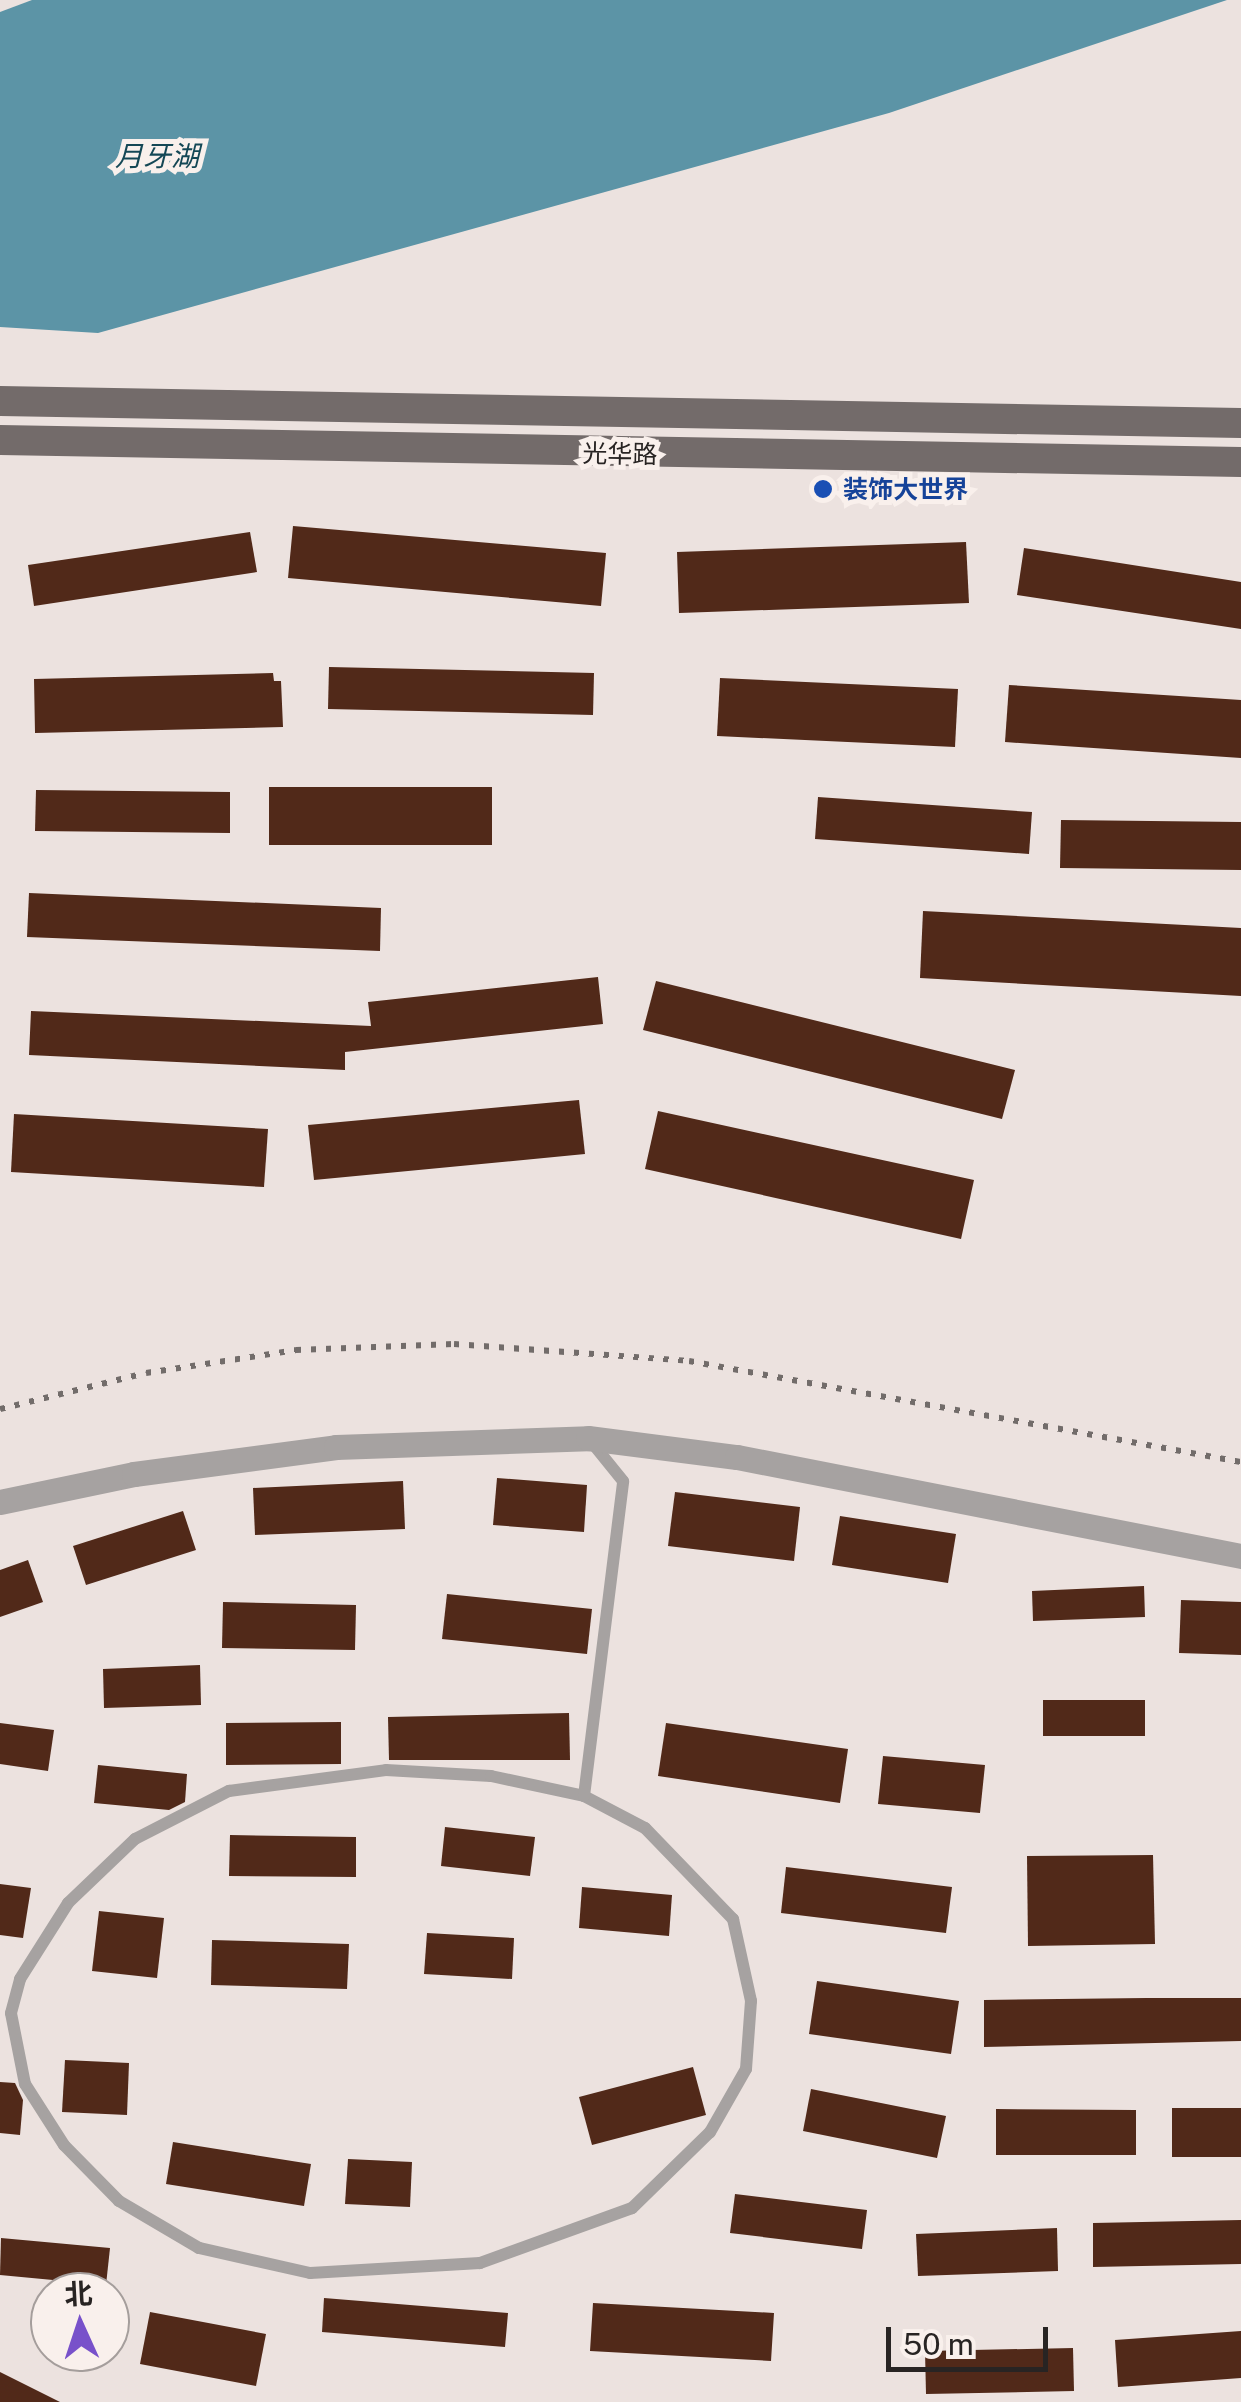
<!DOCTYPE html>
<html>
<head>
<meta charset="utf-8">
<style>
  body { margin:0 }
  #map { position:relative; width:1241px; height:2402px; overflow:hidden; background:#ece2df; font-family:"Public Sans","Noto Sans SC",sans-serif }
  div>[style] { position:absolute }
  .water>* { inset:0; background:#5c94a6 }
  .building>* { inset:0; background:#512919 }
  .service>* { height:12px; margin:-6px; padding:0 6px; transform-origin:6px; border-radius:6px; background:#a6a2a1 }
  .minor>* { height:25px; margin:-12.5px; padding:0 12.5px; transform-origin:12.5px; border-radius:12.5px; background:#a6a2a1 }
  .primary>* { height:30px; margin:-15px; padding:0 15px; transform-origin:15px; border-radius:15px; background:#736b6a }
  .rail>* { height:6px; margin-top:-3px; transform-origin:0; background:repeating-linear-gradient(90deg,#726c6a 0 5px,transparent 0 15px) }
  .dots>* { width:28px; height:28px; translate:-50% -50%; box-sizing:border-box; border:5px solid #f9f0ec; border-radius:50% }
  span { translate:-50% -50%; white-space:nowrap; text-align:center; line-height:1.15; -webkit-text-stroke:10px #f9f0ec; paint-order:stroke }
  .street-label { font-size:25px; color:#282423 }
  .transit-label { font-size:25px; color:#164399; font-weight:700 }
  .left { translate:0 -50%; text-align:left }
  .water-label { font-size:28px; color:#144755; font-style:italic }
  .north { position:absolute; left:30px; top:2272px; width:100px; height:100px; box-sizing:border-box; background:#f9f0ec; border:2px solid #a59e9c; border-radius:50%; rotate:357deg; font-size:28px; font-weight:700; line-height:40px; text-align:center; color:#282423 }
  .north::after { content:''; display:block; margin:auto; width:35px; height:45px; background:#7851ca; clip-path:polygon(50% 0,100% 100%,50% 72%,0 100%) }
  .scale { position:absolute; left:886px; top:2327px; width:162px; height:45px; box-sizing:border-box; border:5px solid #282423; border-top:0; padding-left:12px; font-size:30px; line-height:35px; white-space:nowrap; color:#282423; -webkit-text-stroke:8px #f9f0ec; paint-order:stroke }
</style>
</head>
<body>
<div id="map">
  <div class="water">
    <div style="clip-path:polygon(32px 0,1227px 0,889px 113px,98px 333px,0 327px,0 12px)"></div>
  </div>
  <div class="building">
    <div style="clip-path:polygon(293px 526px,606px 553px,601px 606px,288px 578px)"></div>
    <div style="clip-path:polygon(250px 532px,257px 572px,34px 606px,28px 565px)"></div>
    <div style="clip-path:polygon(966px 542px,969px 603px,679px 613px,677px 552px)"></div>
    <div style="clip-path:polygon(1024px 548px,1241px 582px,1241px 629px,1017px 595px)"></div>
    <div style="clip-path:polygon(329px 667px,594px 673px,593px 715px,328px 709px)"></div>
    <div style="clip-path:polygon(273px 673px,274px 681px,281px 681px,283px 727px,35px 733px,34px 679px)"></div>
    <div style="clip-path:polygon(720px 678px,958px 689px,955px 747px,717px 736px)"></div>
    <div style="clip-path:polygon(1009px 685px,1241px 700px,1241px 758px,1005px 742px)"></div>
    <div style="clip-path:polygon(269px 787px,492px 787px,492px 845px,269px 845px)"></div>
    <div style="clip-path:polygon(36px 790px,230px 792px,230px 833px,35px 831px)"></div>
    <div style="clip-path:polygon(818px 797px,1032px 812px,1029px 854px,815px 839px)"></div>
    <div style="clip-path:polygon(1061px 820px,1241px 822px,1241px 870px,1060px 868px)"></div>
    <div style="clip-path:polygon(29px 893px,381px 908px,380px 951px,27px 937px)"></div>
    <div style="clip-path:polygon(923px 911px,1241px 928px,1241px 996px,920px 978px)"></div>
    <div style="clip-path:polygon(598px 977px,603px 1024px,345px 1052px,345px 1070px,29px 1055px,31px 1011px,371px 1026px,368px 1002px)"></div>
    <div style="clip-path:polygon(656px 981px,1015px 1070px,1002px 1119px,643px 1030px)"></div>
    <div style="clip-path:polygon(579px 1100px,585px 1154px,314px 1180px,308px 1125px)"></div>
    <div style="clip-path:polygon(658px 1111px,974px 1180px,961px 1239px,645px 1169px)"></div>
    <div style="clip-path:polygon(14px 1114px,268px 1129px,264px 1187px,11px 1172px)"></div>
    <div style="clip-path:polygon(497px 1478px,587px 1485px,584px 1532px,493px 1525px)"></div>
    <div style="clip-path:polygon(403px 1481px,405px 1529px,255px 1535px,253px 1488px)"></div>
    <div style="clip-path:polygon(675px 1492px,800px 1507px,794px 1561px,668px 1546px)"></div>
    <div style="clip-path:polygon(183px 1511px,196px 1550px,86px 1585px,73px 1546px)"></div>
    <div style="clip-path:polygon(840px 1516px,956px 1534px,948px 1583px,832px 1565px)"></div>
    <div style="clip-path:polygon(28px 1560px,43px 1602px,0 1617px,0 1570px)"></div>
    <div style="clip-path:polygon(1144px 1586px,1145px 1617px,1033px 1621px,1032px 1591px)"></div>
    <div style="clip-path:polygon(447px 1594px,592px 1609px,587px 1654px,442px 1639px)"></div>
    <div style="clip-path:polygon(1181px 1600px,1241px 1602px,1241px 1655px,1179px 1653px)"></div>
    <div style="clip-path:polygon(223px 1602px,356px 1605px,355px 1650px,222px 1648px)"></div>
    <div style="clip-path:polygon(200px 1665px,201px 1705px,104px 1708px,103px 1669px)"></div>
    <div style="clip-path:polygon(1043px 1700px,1145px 1700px,1145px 1736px,1043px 1736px)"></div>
    <div style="clip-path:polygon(569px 1713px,570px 1760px,389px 1760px,388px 1717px)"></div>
    <div style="clip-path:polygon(341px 1722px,341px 1764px,226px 1765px,226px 1723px)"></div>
    <div style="clip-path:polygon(0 1723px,54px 1730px,48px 1771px,0 1764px)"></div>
    <div style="clip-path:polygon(666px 1723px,848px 1749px,840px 1803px,658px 1776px)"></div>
    <div style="clip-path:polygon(883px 1756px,985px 1765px,980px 1813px,878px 1804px)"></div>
    <div style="clip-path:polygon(98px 1765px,187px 1774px,185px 1802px,169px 1810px,94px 1803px)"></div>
    <div style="clip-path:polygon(445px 1827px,535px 1837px,530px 1876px,441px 1866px)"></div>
    <div style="clip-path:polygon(230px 1835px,356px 1837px,356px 1877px,229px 1876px)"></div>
    <div style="clip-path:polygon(1153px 1855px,1155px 1944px,1028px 1946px,1027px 1856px)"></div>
    <div style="clip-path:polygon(786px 1867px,952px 1887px,946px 1933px,781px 1913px)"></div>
    <div style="clip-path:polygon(0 1884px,31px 1888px,23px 1938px,0 1935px)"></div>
    <div style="clip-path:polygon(582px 1887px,672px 1895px,669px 1936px,579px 1928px)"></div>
    <div style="clip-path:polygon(99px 1911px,164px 1918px,157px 1978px,92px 1971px)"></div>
    <div style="clip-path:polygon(427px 1933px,514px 1938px,512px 1979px,424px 1974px)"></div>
    <div style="clip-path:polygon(212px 1940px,349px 1944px,347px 1989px,211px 1985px)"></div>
    <div style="clip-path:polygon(817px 1981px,959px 2001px,951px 2054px,809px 2034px)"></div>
    <div style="clip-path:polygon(1146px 1998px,1241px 1998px,1241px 2041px,984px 2047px,984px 2000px)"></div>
    <div style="clip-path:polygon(65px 2060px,129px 2063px,127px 2115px,62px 2112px)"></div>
    <div style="clip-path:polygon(693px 2067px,706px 2115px,592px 2145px,579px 2097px)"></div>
    <div style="clip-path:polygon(0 2082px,15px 2083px,23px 2100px,20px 2135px,0 2133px)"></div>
    <div style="clip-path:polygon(811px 2089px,946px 2116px,937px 2158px,803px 2131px)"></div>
    <div style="clip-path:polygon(1172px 2108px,1241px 2108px,1241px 2157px,1172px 2157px)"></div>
    <div style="clip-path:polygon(996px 2109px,1136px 2110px,1136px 2155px,996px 2155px)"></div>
    <div style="clip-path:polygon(173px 2142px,311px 2164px,304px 2206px,166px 2184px)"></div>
    <div style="clip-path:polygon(348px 2159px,412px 2162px,410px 2207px,345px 2204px)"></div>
    <div style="clip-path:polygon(735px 2194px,867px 2210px,862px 2249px,730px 2233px)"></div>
    <div style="clip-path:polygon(1241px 2220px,1241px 2264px,1093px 2267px,1093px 2223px)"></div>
    <div style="clip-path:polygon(1057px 2228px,1058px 2271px,918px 2276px,916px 2234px)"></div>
    <div style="clip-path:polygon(1px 2238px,110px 2248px,106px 2285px,0 2275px)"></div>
    <div style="clip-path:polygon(324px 2298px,508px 2313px,505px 2347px,322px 2332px)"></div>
    <div style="clip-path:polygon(593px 2303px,774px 2313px,771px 2361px,590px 2351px)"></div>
    <div style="clip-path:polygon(150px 2312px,266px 2334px,256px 2386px,140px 2364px)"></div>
    <div style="clip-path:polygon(1241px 2331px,1241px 2378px,1118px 2387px,1115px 2340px)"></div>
    <div style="clip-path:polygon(1073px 2348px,1074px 2391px,926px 2394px,925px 2351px)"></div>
    <div style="clip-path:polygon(0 2372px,60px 2402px,0 2402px)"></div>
  </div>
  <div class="service">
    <div style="left:386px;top:1770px;width:105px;rotate:3.3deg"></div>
    <div style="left:491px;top:1776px;width:95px;rotate:12.1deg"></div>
    <div style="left:584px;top:1796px;width:69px;rotate:27.7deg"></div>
    <div style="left:645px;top:1828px;width:127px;rotate:46deg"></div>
    <div style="left:733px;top:1919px;width:84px;rotate:77.6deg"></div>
    <div style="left:751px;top:2001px;width:68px;rotate:94.2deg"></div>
    <div style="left:746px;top:2069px;width:73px;rotate:119.7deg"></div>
    <div style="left:710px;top:2132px;width:109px;rotate:135.7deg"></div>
    <div style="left:632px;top:2208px;width:162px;rotate:160.1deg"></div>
    <div style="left:480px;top:2263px;width:170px;rotate:176.6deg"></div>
    <div style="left:310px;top:2273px;width:114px;rotate:-167.3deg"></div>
    <div style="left:199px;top:2248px;width:93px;rotate:-149.6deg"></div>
    <div style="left:119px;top:2201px;width:78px;rotate:-134.5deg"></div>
    <div style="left:64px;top:2145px;width:72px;rotate:-122.6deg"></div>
    <div style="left:25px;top:2084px;width:72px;rotate:-101.2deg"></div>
    <div style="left:11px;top:2013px;width:35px;rotate:-75deg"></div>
    <div style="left:20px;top:1979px;width:90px;rotate:-57.7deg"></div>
    <div style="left:68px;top:1903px;width:93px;rotate:-43.7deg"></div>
    <div style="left:135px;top:1839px;width:106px;rotate:-27.1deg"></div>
    <div style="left:229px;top:1791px;width:158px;rotate:-7.6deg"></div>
    <div style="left:584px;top:1796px;width:317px;rotate:-82.9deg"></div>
    <div style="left:623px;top:1481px;width:54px;rotate:-129deg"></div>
  </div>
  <div class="minor">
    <div style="left:0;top:1502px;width:137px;rotate:-11.8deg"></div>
    <div style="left:134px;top:1474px;width:204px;rotate:-7.6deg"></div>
    <div style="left:336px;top:1447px;width:252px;rotate:-2deg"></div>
    <div style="left:588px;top:1438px;width:150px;rotate:7.3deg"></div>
    <div style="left:737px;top:1457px;width:514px;rotate:11.11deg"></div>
  </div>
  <div class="primary">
    <div style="left:0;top:401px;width:1241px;rotate:1.02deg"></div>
    <div style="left:0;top:440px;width:1241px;rotate:1.02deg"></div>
  </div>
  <div class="rail">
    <div style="left:0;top:1409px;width:150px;rotate:-13.9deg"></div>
    <div style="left:146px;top:1373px;width:152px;rotate:-8.7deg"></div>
    <div style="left:296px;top:1350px;width:158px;rotate:-2.2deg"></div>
    <div style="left:454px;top:1344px;width:236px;rotate:4.1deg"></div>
    <div style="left:689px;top:1361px;width:561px;rotate:10.37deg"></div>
  </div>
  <div class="dots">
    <div style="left:823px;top:489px;background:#1a4fb4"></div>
  </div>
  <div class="street-label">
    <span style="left:620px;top:454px;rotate:1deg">光华路</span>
  </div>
  <div class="transit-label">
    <span class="left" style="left:843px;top:489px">装饰大世界</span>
  </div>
  <div class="water-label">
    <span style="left:157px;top:156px">月牙湖</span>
  </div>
  <div class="north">北</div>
  <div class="scale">50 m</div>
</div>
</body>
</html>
